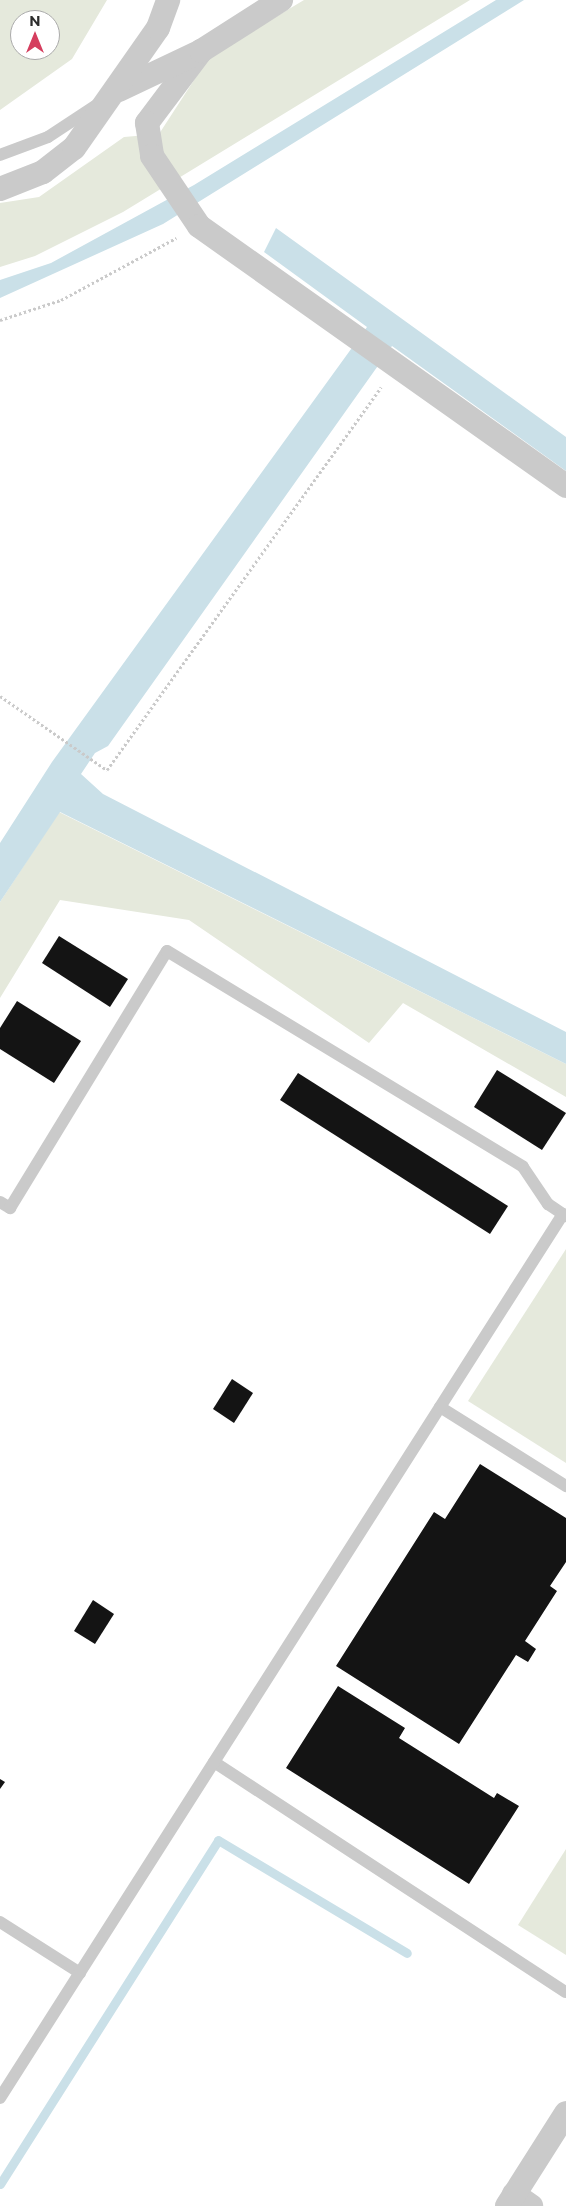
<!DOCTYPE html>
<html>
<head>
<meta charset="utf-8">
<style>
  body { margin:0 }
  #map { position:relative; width:566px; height:2206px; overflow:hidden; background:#fff; font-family:Montserrat,sans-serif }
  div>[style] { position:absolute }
  .green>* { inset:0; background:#e5e9dc }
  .water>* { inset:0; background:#cae0e8 }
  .stream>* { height:9px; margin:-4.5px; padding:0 4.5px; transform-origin:4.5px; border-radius:4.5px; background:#cae0e8 }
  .building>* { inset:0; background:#141414 }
  .path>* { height:3px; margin-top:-1.5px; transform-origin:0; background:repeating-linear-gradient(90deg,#cacaca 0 2.5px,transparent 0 5px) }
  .lane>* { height:12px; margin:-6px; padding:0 6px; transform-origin:6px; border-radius:6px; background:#cacaca }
  .street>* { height:24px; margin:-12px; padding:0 12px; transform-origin:12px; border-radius:12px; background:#cacaca }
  span { translate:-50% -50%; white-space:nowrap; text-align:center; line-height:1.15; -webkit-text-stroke:5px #fff; paint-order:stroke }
  .north { position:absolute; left:10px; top:10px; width:50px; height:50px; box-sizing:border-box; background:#fff; border:1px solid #ababab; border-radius:50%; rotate:0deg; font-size:14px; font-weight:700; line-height:20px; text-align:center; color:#2d2d2d }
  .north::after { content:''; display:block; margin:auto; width:18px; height:22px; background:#d53e5e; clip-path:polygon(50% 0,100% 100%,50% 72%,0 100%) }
</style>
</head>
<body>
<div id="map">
  <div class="green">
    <div style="clip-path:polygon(evenodd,0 0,107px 0,72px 59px,0 110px,0 0,20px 20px,50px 20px,50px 50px,20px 50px,20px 20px)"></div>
    <div style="clip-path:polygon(304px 0,470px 0,123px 212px,35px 256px,0 267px,0 203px,39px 197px,124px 137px,159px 134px,209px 57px)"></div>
    <div style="clip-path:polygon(59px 812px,566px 1064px,566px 1097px,403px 1003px,369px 1043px,189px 920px,60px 900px,0 998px,0 902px)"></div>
    <div style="clip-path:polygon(566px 1249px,566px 1463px,468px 1401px)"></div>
    <div style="clip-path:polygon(566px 1849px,566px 1955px,518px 1925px)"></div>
  </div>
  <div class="water">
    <div style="clip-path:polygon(496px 0,524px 0,163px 224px,0 298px,0 280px,51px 263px,194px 185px)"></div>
    <div style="clip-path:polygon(276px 228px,566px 437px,566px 471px,392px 346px,108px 746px,95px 753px,81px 774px,103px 794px,566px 1032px,566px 1064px,60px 812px,0 902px,0 843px,52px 762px,367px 327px,264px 252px)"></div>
  </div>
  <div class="stream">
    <div style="left:0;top:2184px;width:407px;rotate:-57.6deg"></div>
    <div style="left:218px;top:1840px;width:220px;rotate:30.9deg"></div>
  </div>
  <div class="building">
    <div style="clip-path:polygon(59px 936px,128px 979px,110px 1007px,42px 963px)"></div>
    <div style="clip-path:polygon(17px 1001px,81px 1041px,54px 1083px,0 1049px,0 1028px)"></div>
    <div style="clip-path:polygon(497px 1070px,566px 1113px,542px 1150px,474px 1107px)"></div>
    <div style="clip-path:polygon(298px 1073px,508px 1206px,490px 1234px,280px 1100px)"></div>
    <div style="clip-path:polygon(232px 1379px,253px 1393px,234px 1423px,213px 1409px)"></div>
    <div style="clip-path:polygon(480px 1464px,566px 1518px,566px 1562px,550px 1586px,557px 1591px,525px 1641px,536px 1649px,528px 1662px,516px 1655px,459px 1744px,336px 1666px,434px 1512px,445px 1519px)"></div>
    <div style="clip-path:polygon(93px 1600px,114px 1614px,95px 1644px,74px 1631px)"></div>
    <div style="clip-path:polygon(338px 1686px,405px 1728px,399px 1738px,494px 1798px,497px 1793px,519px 1806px,469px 1884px,286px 1768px)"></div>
    <div style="clip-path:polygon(0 1779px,5px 1782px,0 1789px)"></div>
  </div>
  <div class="path">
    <div style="left:0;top:320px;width:64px;rotate:-18.2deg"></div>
    <div style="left:61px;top:300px;width:131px;rotate:-28.3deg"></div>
    <div style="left:0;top:696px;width:130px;rotate:34.7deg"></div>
    <div style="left:107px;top:770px;width:471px;rotate:-54.4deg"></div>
  </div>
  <div class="lane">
    <div style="left:0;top:155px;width:51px;rotate:-20.6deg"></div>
    <div style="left:48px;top:137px;width:60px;rotate:-33.4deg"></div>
    <div style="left:0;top:1202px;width:12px;rotate:31deg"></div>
    <div style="left:10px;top:1208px;width:301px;rotate:-58.6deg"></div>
    <div style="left:167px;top:951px;width:416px;rotate:31.2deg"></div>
    <div style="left:523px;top:1167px;width:45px;rotate:56deg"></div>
    <div style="left:548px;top:1204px;width:22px;rotate:34deg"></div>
    <div style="left:440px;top:1407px;width:149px;rotate:32.1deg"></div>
    <div style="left:214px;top:1762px;width:420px;rotate:33.2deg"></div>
    <div style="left:0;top:1922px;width:95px;rotate:32.5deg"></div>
    <div style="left:0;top:2098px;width:1048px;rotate:-57.51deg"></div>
  </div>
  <div class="street">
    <div style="left:201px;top:51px;width:90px;rotate:126.9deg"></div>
    <div style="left:147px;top:123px;width:33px;rotate:81deg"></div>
    <div style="left:152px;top:156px;width:84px;rotate:56.1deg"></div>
    <div style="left:199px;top:226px;width:450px;rotate:35.3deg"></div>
    <div style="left:119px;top:90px;width:91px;rotate:-25.4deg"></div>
    <div style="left:201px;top:51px;width:95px;rotate:-32.5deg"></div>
    <div style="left:0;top:189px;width:46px;rotate:-21.6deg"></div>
    <div style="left:43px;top:172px;width:39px;rotate:-38deg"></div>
    <div style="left:74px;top:148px;width:146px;rotate:-55deg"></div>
    <div style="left:158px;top:28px;width:30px;rotate:-70deg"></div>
    <div style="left:514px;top:2194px;width:21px;rotate:35deg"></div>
    <div style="left:507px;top:2206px;width:110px;rotate:-57.6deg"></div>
  </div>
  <div class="north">N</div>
</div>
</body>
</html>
